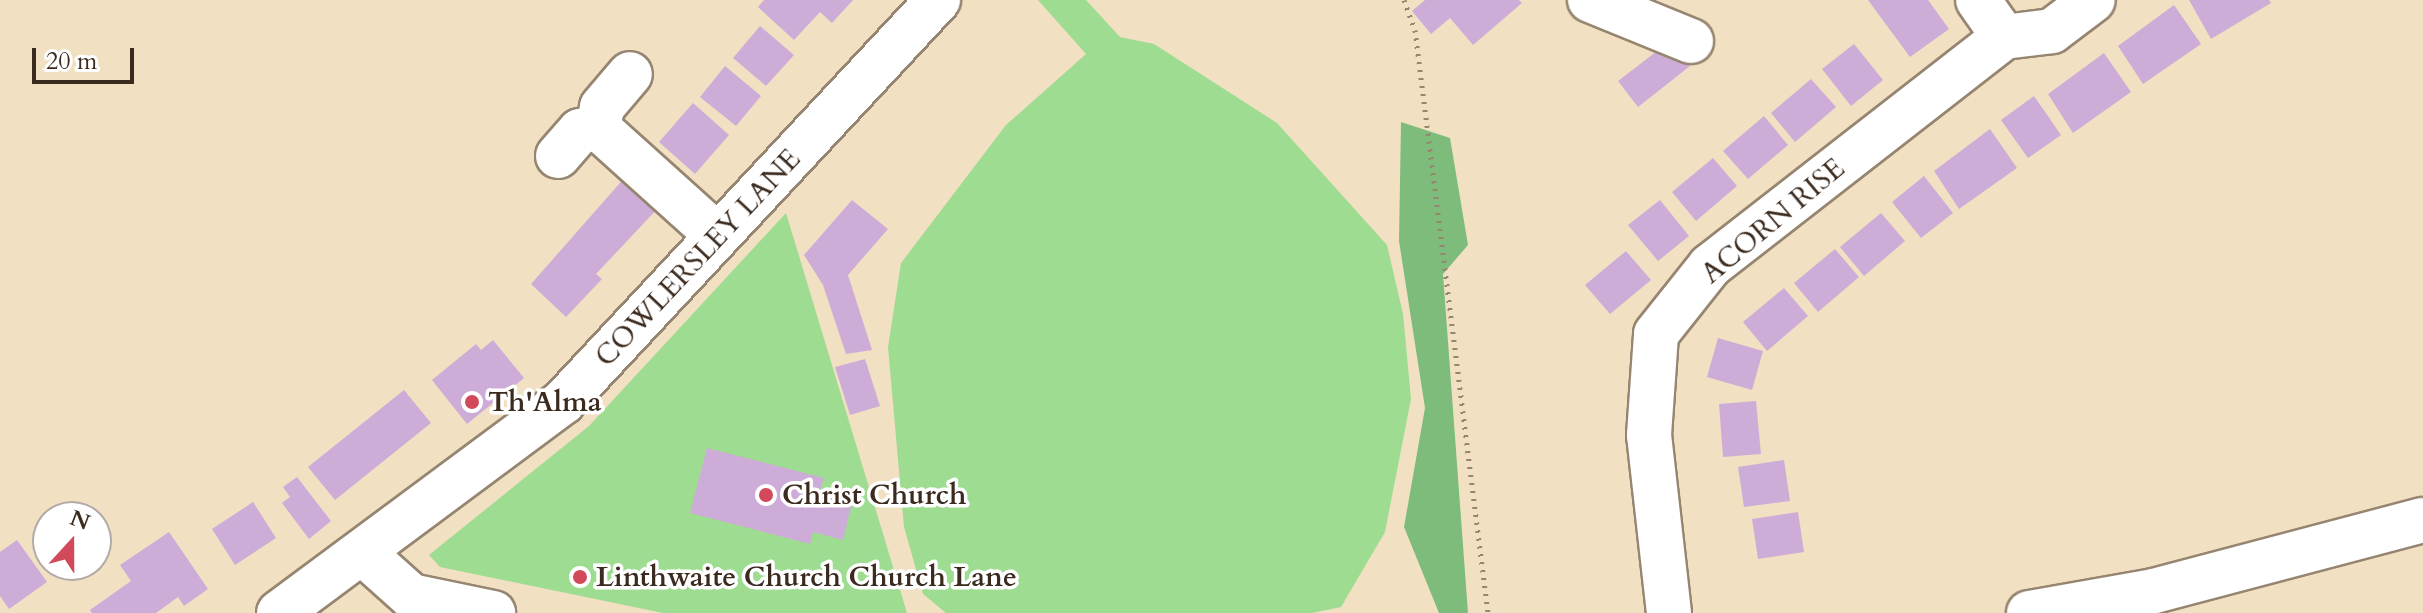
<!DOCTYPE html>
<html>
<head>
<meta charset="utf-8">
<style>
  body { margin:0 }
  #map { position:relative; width:2423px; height:613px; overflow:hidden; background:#f1e0c2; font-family:Cardo,serif }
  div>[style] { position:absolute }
  .green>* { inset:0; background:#9edc91 }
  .forest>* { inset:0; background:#7ebc7b }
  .building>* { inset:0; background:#cdadd7 }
  .path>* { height:5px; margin-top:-2.5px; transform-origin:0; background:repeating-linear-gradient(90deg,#968570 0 2px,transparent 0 8px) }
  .roads { filter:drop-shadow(2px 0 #968570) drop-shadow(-2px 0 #968570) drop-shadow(0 2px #968570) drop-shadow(0 -2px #968570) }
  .minor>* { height:44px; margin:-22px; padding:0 22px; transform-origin:22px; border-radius:22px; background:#fff }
  .dots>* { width:22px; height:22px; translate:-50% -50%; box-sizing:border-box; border:4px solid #fff; border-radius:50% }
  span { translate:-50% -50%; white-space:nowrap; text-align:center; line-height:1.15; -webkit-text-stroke:7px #fff; paint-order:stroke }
  .street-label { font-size:28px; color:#3b2a1e }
  .poi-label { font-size:28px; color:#3b2a1e; font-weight:700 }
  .left { translate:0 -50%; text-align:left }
  .north { position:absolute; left:32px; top:501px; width:80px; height:80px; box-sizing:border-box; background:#fff; border:2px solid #b1aaa5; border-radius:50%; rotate:21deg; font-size:22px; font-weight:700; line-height:32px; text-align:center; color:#3b2a1e }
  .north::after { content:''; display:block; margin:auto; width:28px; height:36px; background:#d1495b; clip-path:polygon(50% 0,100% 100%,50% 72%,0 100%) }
  .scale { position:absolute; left:32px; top:48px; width:102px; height:36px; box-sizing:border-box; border:4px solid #3b2a1e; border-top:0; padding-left:10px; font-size:24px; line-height:28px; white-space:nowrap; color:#3b2a1e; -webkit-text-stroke:6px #fff; paint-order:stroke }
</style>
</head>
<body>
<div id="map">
  <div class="green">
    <div style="clip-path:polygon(1038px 0,1086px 0,1120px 37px,1154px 44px,1277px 123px,1387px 245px,1403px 314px,1411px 399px,1385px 532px,1341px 607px,1312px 613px,946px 613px,923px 594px,904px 527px,888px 347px,901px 263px,1006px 125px,1086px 54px)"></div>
    <div style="clip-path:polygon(786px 213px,907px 613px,663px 613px,440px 567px,429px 555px,589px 426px)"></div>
  </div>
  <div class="forest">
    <div style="clip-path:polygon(1401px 122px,1450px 138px,1468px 245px,1443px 274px,1468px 613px,1439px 613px,1404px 527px,1425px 408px,1399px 241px)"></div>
  </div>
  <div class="building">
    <div style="clip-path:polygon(764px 0,853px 0,832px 23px,820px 12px,794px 40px,758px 7px)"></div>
    <div style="clip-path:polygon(1425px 0,1519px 0,1522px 3px,1473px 45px,1450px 18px,1431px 34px,1412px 11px)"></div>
    <div style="clip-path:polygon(1868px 0,1928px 0,1949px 29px,1910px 57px)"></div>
    <div style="clip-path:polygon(2189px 0,2269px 0,2271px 3px,2211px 39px)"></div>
    <div style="clip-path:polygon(2174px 5px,2201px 44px,2143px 84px,2118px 46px)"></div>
    <div style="clip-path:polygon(760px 26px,794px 55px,766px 86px,733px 58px)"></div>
    <div style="clip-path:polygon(1670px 41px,1690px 66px,1638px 107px,1618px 81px)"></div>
    <div style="clip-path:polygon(1854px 44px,1883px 80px,1851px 106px,1822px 69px)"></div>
    <div style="clip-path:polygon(2104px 53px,2131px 92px,2073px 133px,2048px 94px)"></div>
    <div style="clip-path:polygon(725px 66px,761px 96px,736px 126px,700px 97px)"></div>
    <div style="clip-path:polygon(1811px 79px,1836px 107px,1795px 142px,1771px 113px)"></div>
    <div style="clip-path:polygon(2034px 96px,2061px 135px,2028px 158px,2001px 120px)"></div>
    <div style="clip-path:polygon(693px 103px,729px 135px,695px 174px,659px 142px)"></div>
    <div style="clip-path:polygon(1764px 116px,1788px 145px,1748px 179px,1723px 151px)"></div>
    <div style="clip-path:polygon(1990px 129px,2017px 168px,1959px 209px,1934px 171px)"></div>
    <div style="clip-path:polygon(1713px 158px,1737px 186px,1696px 221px,1672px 192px)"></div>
    <div style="clip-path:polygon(627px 175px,660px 206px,596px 274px,602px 279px,566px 317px,531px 284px)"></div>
    <div style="clip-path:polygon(1924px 176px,1953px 213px,1921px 238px,1892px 202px)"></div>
    <div style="clip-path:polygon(852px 200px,888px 229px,848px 275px,872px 350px,846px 354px,823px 285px,804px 255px)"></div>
    <div style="clip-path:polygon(1660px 200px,1689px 236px,1658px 261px,1628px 225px)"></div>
    <div style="clip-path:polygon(1881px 213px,1905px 241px,1864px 276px,1840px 247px)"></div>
    <div style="clip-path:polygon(1835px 249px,1859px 277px,1818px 312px,1794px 283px)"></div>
    <div style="clip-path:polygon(1626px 251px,1651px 280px,1610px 314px,1585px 285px)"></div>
    <div style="clip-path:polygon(1784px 288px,1808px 316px,1767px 351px,1743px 322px)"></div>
    <div style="clip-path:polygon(1718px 338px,1763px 351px,1752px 390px,1707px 377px)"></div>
    <div style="clip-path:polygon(493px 340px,524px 378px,467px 424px,432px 380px,476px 344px,481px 350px)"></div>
    <div style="clip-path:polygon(865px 359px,880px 406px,850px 415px,835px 367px)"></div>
    <div style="clip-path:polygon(404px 390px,431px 423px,335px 500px,308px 467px)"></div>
    <div style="clip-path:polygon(1756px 401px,1761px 454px,1723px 457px,1719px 404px)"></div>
    <div style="clip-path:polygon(707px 448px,824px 478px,820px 490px,853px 499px,843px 540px,813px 532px,810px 544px,690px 513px)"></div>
    <div style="clip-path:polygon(1784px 460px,1790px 501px,1744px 507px,1738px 467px)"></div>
    <div style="clip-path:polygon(297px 477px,331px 521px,309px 539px,282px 503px,290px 497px,283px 487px)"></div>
    <div style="clip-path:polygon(253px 502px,276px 538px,235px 565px,212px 529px)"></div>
    <div style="clip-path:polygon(1798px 512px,1804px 552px,1758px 559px,1752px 519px)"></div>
    <div style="clip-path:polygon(169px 532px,208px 589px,184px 606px,178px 597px,156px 613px,92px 613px,90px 610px,131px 581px,120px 565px)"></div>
    <div style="clip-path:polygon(17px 540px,47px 582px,9px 609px,0 596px,0 552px)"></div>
  </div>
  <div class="path">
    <div style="left:1404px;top:0;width:32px;rotate:70deg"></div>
    <div style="left:1415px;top:30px;width:588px;rotate:82.86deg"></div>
  </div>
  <div class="roads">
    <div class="minor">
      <div style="left:1590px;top:0;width:109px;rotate:22.1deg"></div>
      <div style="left:1978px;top:0;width:45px;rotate:54.9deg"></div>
      <div style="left:598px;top:128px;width:161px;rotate:42deg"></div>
      <div style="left:598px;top:128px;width:21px;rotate:-79deg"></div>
      <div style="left:602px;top:107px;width:43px;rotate:-49.7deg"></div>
      <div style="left:558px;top:156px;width:33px;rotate:-49deg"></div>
      <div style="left:580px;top:131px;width:18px;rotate:-9deg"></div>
      <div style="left:364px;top:554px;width:63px;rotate:41.8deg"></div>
      <div style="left:411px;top:596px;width:84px;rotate:11.7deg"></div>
      <div style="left:279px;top:613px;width:354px;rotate:-36.6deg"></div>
      <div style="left:563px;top:402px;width:550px;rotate:-46.99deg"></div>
      <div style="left:1669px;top:613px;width:179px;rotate:-96.4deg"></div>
      <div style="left:1649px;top:435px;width:101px;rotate:-86deg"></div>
      <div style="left:1656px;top:334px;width:87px;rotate:-51.5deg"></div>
      <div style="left:1710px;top:266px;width:373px;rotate:-37.9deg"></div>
      <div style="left:2004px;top:37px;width:48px;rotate:-7.1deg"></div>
      <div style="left:2052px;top:31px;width:51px;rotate:-37.1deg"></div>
      <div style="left:2029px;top:613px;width:127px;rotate:-10deg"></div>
      <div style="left:2154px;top:591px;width:278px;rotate:-14.8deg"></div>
    </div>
  </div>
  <div class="dots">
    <div style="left:472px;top:402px;background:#d1495b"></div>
    <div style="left:766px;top:495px;background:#d1495b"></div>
    <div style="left:580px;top:577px;background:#d1495b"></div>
  </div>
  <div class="street-label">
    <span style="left:1773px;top:221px;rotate:-40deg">ACORN RISE</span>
    <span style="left:698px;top:258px;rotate:-47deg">COWLERSLEY LANE</span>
  </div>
  <div class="poi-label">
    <span class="left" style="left:488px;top:402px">Th'Alma</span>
    <span class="left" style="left:782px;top:495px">Christ Church</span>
    <span class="left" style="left:596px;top:577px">Linthwaite Church Church Lane</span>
  </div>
  <div class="north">N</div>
  <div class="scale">20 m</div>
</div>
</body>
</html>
